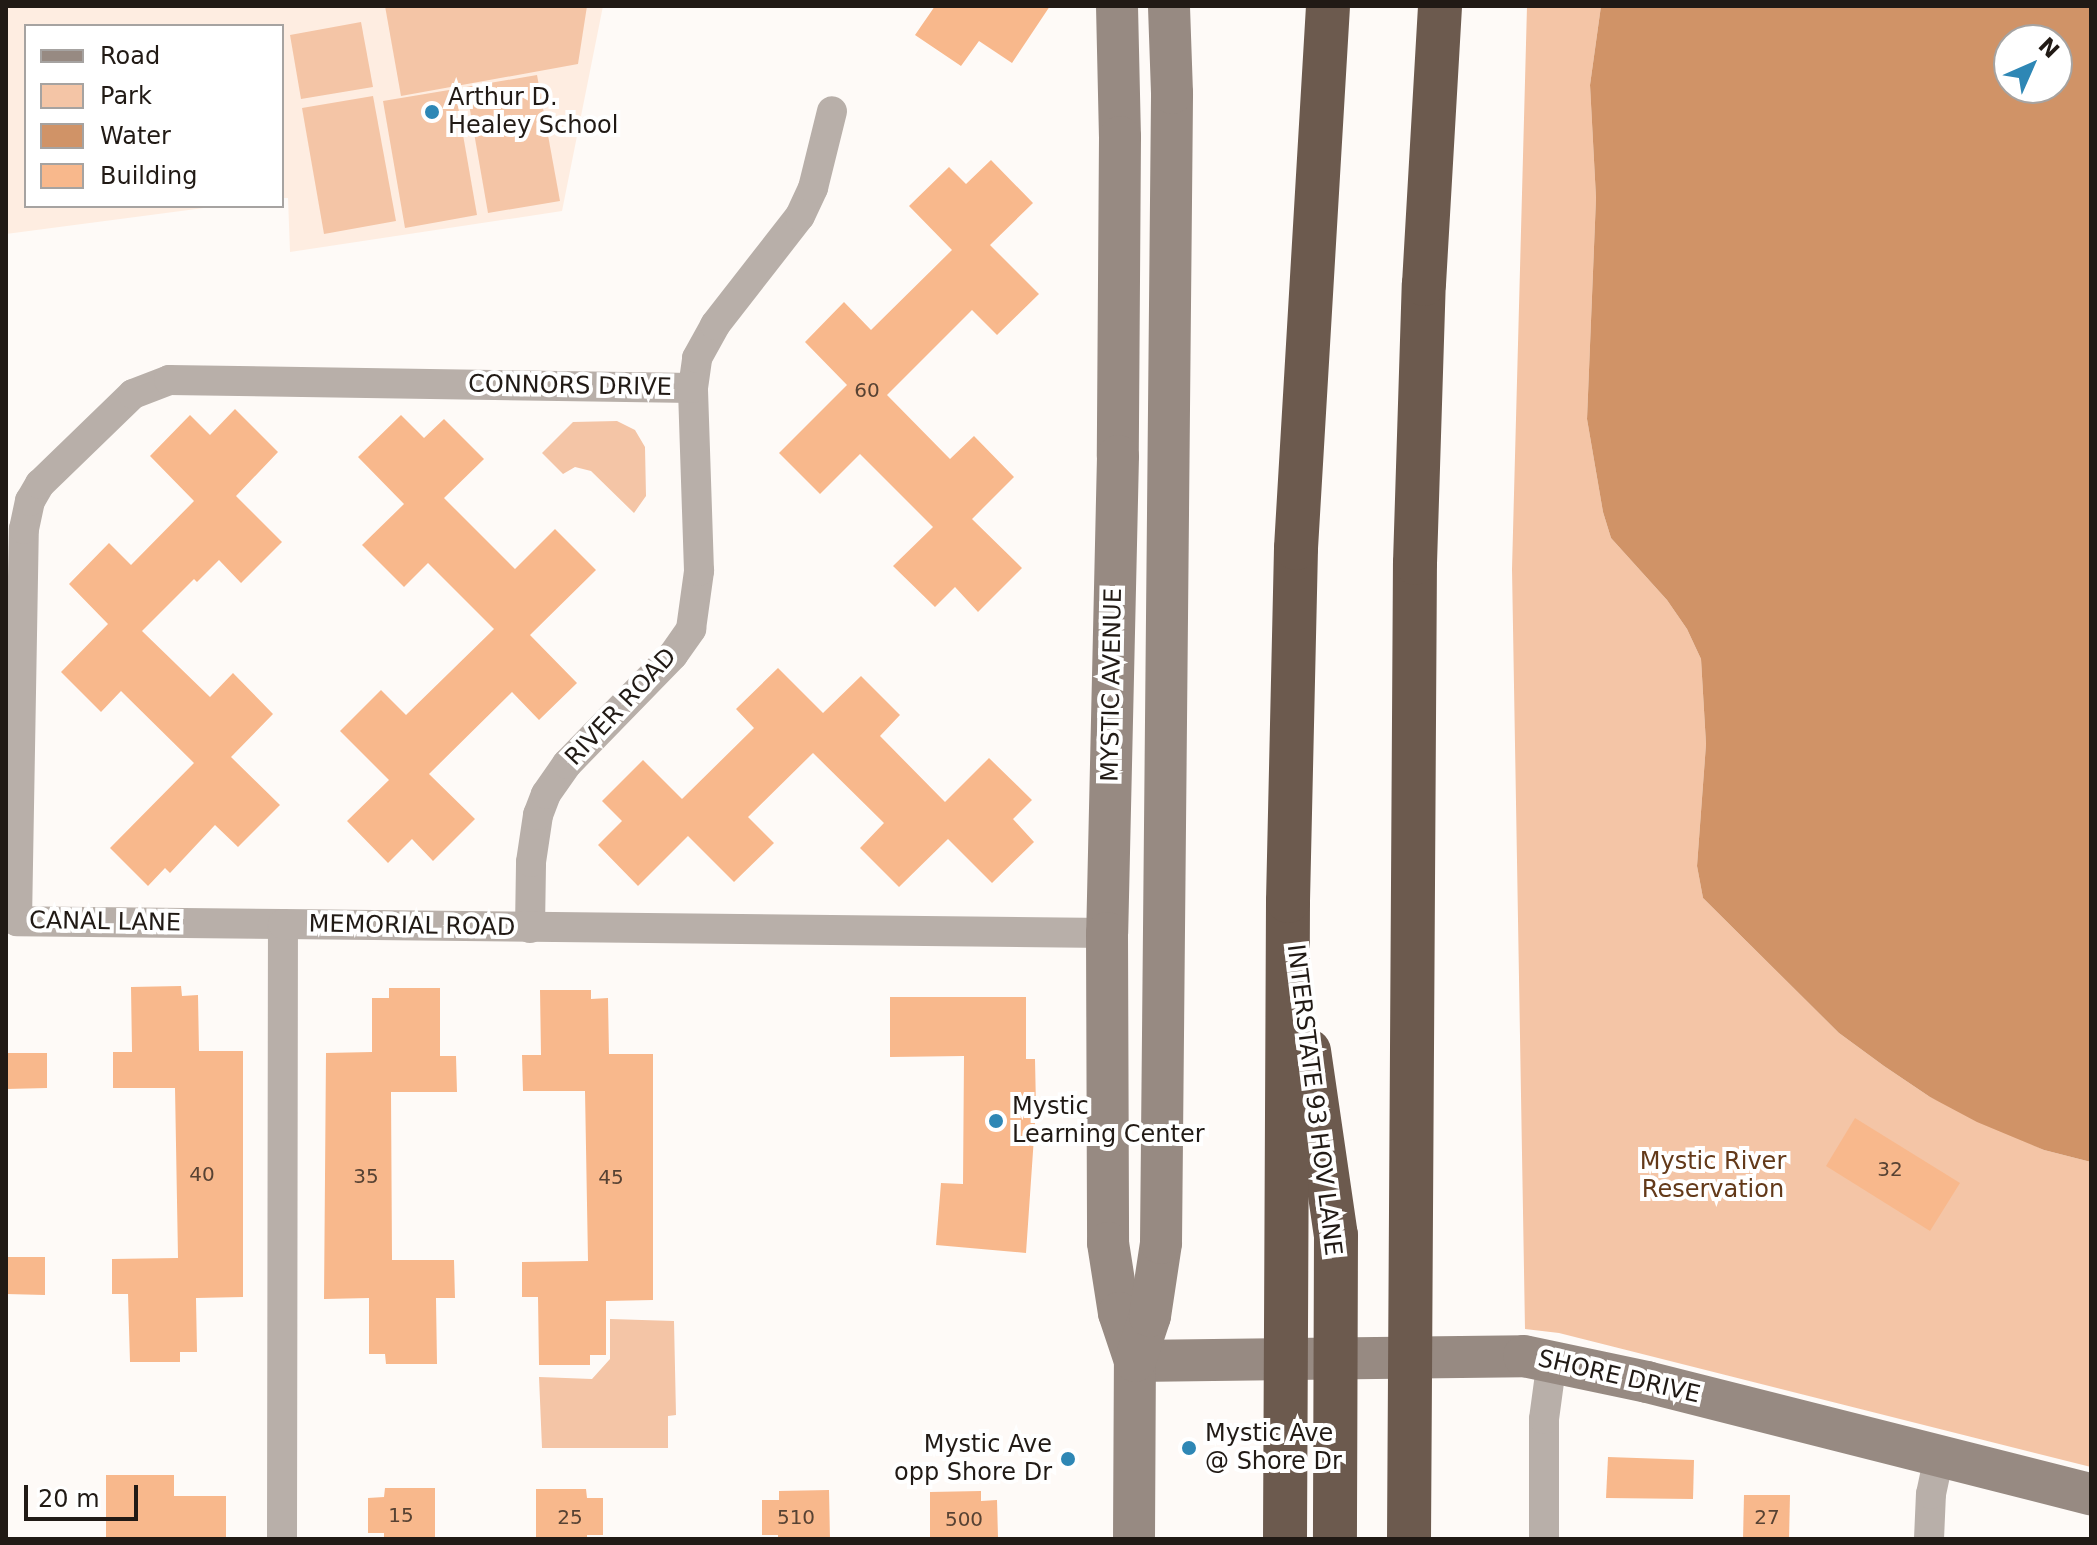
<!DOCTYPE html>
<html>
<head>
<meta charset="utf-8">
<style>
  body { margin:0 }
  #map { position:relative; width:2097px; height:1545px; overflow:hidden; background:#fefaf7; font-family:"DejaVu Sans",sans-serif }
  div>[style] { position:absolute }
  .built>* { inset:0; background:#feede1 }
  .green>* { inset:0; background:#f4c5a6 }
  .water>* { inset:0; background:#d09367 }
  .building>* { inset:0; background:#f8b88c }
  .street>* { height:30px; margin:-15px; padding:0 15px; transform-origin:15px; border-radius:15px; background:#b8afa9 }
  .secondary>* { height:42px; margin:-21px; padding:0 21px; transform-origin:21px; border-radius:21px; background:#978a82 }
  .highway>* { height:44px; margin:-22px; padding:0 22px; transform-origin:22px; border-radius:22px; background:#6c5a4e }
  .dots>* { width:22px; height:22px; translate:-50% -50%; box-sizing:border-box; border:4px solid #fff; border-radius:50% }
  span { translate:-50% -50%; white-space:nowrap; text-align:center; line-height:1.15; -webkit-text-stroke:8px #fff; paint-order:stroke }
  .number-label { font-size:20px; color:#574233 }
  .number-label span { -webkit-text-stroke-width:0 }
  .poi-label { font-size:24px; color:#211a15 }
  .left { translate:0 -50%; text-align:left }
  .right { translate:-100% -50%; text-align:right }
  .street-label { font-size:24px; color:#211a15 }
  .park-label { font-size:24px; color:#633919 }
  .frame { position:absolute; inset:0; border:8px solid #211a15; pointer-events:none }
  .legend { position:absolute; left:24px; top:24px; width:260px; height:184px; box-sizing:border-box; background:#fff; border:2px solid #a6a3a1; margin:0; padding:10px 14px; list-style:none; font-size:24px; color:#211a15 }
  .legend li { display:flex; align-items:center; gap:16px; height:40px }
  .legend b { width:40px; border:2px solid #a6a3a1 }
  .north { position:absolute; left:1993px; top:24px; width:80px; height:80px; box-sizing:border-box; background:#fff; border:2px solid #a6a3a1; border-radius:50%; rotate:45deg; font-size:22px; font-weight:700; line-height:32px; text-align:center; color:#211a15 }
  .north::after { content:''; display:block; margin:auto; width:28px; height:36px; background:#2e87b5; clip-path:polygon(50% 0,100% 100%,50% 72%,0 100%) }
  .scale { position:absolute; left:24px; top:1485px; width:114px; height:36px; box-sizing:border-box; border:4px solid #211a15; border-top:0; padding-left:10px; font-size:24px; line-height:28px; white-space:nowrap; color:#211a15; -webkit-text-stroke:6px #fff; paint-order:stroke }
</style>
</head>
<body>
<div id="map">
  <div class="built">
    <div style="clip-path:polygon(6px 6px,603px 6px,562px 211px,290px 252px,288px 198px,282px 198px,282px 26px,26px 26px,26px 206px,219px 206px,6px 234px)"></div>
  </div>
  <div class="green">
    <div style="clip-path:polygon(385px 6px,587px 6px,578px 64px,401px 96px)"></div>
    <div style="clip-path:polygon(1527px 6px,1601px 6px,1590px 85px,1596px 198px,1587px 419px,1603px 512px,1611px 538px,1667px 600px,1687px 629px,1701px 659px,1706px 744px,1697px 866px,1703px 898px,1839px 1033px,1884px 1066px,1930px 1097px,2044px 1150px,2091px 1162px,2091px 1467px,1559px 1333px,1525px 1329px,1512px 569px)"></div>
    <div style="clip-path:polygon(361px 22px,373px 87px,301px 99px,290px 35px)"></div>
    <div style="clip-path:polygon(537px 75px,560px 201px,488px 213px,466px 87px)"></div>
    <div style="clip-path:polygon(455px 89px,477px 215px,405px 228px,383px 101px)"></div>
    <div style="clip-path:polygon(373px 96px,396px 221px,324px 234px,302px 108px)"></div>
    <div style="clip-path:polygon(617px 421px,635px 430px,645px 447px,646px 496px,634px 513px,591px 471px,575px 467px,563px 474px,542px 453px,573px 422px)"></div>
    <div style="clip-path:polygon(610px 1319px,674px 1321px,676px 1415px,668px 1416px,668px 1448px,542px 1448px,539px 1377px,592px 1379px,610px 1359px)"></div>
  </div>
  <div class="water">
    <div style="clip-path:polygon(evenodd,1601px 6px,2091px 6px,2091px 1162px,2044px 1150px,1977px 1122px,1930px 1097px,1884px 1066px,1839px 1033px,1703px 898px,1697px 866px,1706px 744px,1701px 659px,1687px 629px,1667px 600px,1611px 538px,1603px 512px,1587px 419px,1596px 198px,1590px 85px,1601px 6px,2009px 40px,2057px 40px,2057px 88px,2009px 88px,2009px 40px)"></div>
  </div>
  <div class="building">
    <div style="clip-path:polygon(935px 6px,1050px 6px,1012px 63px,979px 41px,961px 66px,915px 35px)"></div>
    <div style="clip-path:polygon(991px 160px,1033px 203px,990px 245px,1039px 294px,997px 335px,972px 310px,887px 395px,950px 459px,974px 436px,1014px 477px,972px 519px,1022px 568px,978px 612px,955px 587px,935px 607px,893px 566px,933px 527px,860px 454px,820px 494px,779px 453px,847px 385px,805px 342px,844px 302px,871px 330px,952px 250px,909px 206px,949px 167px,966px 184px)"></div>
    <div style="clip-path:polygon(235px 409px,278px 452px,236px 496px,282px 542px,241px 583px,219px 560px,197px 582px,194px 579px,142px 631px,210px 697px,233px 673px,273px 714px,231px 757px,280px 805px,238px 847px,215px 825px,170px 873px,165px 868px,148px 886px,110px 848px,194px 763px,121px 691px,101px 712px,61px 672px,108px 624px,69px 584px,109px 543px,131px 565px,194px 501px,150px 456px,190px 415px,210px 435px)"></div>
    <div style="clip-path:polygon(401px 415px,424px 438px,444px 419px,484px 459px,444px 498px,515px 569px,555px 529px,596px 570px,530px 635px,577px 683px,539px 720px,512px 692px,429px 774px,475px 819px,433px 861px,412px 839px,388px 863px,347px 821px,389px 780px,340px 731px,381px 690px,406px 715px,494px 629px,428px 563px,404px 587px,362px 545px,404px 504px,358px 457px)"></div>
    <div style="clip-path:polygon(778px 668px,823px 713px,861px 676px,900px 715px,880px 736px,945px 802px,989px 758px,1032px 800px,1013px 819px,1034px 842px,992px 883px,948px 839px,899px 887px,860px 848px,884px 823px,813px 753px,748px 817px,774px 843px,734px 882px,688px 836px,638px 886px,598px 845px,622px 821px,602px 801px,643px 760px,682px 799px,754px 728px,736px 709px)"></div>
    <div style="clip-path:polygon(181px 986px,182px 996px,198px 995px,199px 1051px,243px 1051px,243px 1297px,196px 1298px,197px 1352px,180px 1352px,180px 1362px,130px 1362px,128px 1294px,112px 1294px,112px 1259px,178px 1258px,175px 1088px,113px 1088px,113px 1052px,132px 1052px,131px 987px)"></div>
    <div style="clip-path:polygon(389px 988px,440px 988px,440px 1056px,456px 1056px,457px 1092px,391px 1092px,392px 1260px,454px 1260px,455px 1298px,436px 1298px,437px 1364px,386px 1364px,385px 1354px,369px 1354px,369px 1298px,324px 1299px,326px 1053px,372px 1052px,372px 998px,389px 998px)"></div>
    <div style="clip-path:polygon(540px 990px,591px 990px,591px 999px,608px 998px,609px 1054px,653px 1054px,653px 1300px,606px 1301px,606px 1355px,590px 1355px,590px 1365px,539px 1365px,538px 1297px,522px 1297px,522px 1262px,588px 1261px,585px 1091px,523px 1091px,522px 1055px,541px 1055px)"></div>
    <div style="clip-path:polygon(890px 997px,1026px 997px,1026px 1059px,1035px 1059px,1036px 1108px,1026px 1253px,936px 1245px,941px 1183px,963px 1184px,964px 1056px,890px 1057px)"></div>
    <div style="clip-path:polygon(6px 1053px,47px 1053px,47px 1088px,6px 1089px)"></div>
    <div style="clip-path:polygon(1855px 1118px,1960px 1183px,1930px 1231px,1826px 1166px)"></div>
    <div style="clip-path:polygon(6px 1257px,45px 1257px,45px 1295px,6px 1294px)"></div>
    <div style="clip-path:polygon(1608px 1457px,1694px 1460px,1693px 1499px,1606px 1498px)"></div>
    <div style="clip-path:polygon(106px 1475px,174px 1475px,174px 1496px,226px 1496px,226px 1539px,106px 1539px)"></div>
    <div style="clip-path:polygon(385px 1488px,435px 1488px,435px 1539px,384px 1539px,384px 1533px,368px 1533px,368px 1498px,384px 1497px)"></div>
    <div style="clip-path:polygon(536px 1489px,586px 1489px,587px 1498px,603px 1498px,603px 1535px,587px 1535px,587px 1539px,536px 1539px)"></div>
    <div style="clip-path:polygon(829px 1490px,830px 1539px,778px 1539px,778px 1535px,762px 1535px,762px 1500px,779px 1500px,779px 1491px)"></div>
    <div style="clip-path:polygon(981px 1491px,981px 1501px,997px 1500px,998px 1537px,930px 1539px,930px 1492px)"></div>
    <div style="clip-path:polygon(1744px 1495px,1790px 1495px,1789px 1539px,1743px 1539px)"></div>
  </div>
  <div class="street">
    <div style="left:283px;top:924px;width:266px;rotate:-179.4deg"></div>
    <div style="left:17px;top:921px;width:392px;rotate:-89deg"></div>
    <div style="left:24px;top:529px;width:29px;rotate:-78deg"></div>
    <div style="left:30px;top:501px;width:20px;rotate:-60deg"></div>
    <div style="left:40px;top:484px;width:129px;rotate:-44.1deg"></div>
    <div style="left:133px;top:394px;width:39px;rotate:-21deg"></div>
    <div style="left:169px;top:380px;width:524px;rotate:0.87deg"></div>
    <div style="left:530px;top:928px;width:66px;rotate:-89.1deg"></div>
    <div style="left:531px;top:862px;width:48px;rotate:-81.5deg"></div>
    <div style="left:538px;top:815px;width:22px;rotate:-69deg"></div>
    <div style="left:546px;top:794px;width:37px;rotate:-55deg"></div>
    <div style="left:567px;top:764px;width:152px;rotate:-45.8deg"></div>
    <div style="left:673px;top:655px;width:32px;rotate:-55deg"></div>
    <div style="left:691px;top:629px;width:59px;rotate:-82.1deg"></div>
    <div style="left:699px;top:571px;width:183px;rotate:-91.9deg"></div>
    <div style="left:693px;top:388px;width:30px;rotate:-82deg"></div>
    <div style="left:697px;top:358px;width:38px;rotate:-61deg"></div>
    <div style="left:715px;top:325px;width:138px;rotate:-52.1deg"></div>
    <div style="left:800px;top:216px;width:31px;rotate:-65deg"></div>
    <div style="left:813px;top:188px;width:79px;rotate:-76.1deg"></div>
    <div style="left:282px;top:1539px;width:615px;rotate:-89.91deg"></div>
    <div style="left:283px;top:924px;width:824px;rotate:0.63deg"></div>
    <div style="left:1544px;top:1539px;width:120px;rotate:-90deg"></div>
    <div style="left:1544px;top:1419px;width:60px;rotate:-82.3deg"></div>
    <div style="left:1929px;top:1539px;width:45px;rotate:-87.5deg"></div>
    <div style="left:1931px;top:1494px;width:39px;rotate:-78deg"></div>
  </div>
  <div class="secondary">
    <div style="left:1117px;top:6px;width:131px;rotate:88.7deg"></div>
    <div style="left:1120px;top:137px;width:319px;rotate:90.4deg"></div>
    <div style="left:1118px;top:456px;width:477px;rotate:91.3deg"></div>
    <div style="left:1107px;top:933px;width:310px;rotate:89.8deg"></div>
    <div style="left:1108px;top:1243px;width:71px;rotate:81.1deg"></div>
    <div style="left:1119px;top:1313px;width:51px;rotate:71.6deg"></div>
    <div style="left:1135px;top:1361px;width:389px;rotate:-0.7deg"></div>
    <div style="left:1524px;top:1356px;width:126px;rotate:11.9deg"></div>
    <div style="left:1647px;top:1382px;width:458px;rotate:14.2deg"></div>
    <div style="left:1134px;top:1539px;width:178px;rotate:-89.7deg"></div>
    <div style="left:1135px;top:1361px;width:47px;rotate:-71.6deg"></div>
    <div style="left:1150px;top:1316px;width:74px;rotate:-81.4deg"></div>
    <div style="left:1161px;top:1243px;width:1150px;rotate:-89.45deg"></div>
    <div style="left:1172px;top:93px;width:87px;rotate:-92deg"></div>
  </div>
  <div class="highway">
    <div style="left:1309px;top:1051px;width:186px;rotate:81.7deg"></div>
    <div style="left:1336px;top:1235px;width:304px;rotate:90.2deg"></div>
    <div style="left:1285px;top:1539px;width:638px;rotate:-89.73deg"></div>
    <div style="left:1288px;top:901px;width:353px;rotate:-88.7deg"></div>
    <div style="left:1296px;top:548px;width:543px;rotate:-86.62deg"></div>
    <div style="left:1409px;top:1539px;width:976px;rotate:-89.65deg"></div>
    <div style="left:1415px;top:563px;width:279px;rotate:-88.2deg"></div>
    <div style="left:1424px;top:284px;width:278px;rotate:-86.7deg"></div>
  </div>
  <div class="dots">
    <div style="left:432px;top:112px;background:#2e87b5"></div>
    <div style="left:996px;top:1121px;background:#2e87b5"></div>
    <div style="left:1189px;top:1448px;background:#2e87b5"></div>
    <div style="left:1068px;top:1459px;background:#2e87b5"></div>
  </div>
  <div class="number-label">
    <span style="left:867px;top:390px">60</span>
    <span style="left:1890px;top:1169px">32</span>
    <span style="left:202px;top:1174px">40</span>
    <span style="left:366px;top:1176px">35</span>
    <span style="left:611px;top:1177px">45</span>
    <span style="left:401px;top:1515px">15</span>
    <span style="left:570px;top:1517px">25</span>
    <span style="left:796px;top:1517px">510</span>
    <span style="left:1767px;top:1517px">27</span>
    <span style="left:964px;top:1519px">500</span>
  </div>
  <div class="poi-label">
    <span class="left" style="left:448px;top:112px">Arthur D.<br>Healey School</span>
    <span class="left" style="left:1012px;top:1121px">Mystic<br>Learning Center</span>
    <span class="left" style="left:1205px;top:1448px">Mystic Ave<br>@ Shore Dr</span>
    <span class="right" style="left:1052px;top:1459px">Mystic Ave<br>opp Shore Dr</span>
  </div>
  <div class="street-label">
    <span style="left:570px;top:386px;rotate:1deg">CONNORS DRIVE</span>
    <span style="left:1112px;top:685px;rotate:-89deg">MYSTIC AVENUE</span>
    <span style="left:621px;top:707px;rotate:-47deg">RIVER ROAD</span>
    <span style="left:105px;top:922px;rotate:1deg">CANAL LANE</span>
    <span style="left:412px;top:926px;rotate:1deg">MEMORIAL ROAD</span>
    <span style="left:1314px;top:1100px;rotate:83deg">INTERSTATE 93 HOV LANE</span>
    <span style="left:1619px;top:1377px;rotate:13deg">SHORE DRIVE</span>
  </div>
  <div class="park-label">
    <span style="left:1713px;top:1176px">Mystic River<br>Reservation</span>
  </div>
  <div class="frame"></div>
  <ul class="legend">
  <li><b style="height:10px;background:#978a82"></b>Road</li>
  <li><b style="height:22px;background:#f4c5a6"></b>Park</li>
  <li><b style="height:22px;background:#d09367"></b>Water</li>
  <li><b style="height:22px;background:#f8b88c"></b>Building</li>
  </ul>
  <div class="north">N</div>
  <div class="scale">20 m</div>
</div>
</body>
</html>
